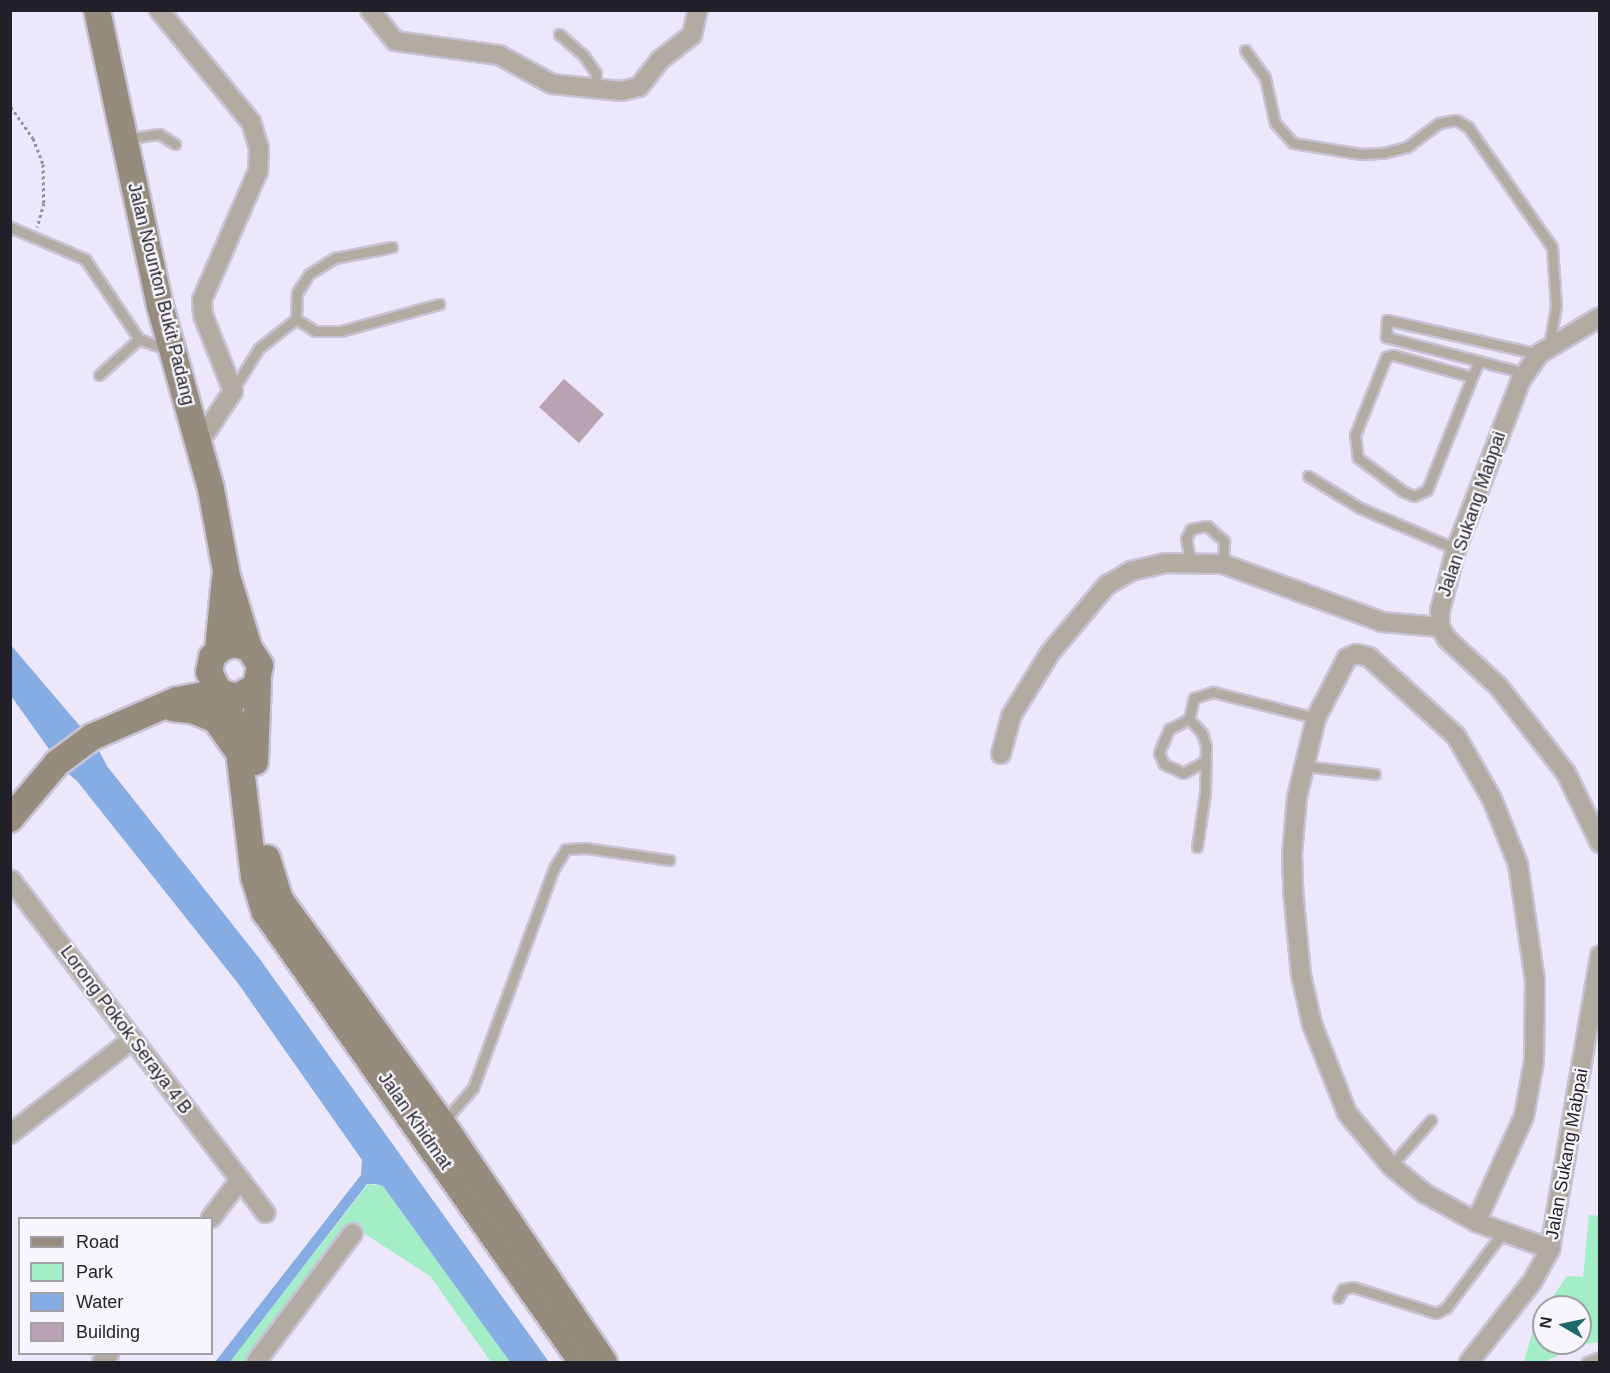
<!DOCTYPE html>
<html>
<head>
<meta charset="utf-8">
<style>
  body { margin:0 }
  #map { position:relative; width:1610px; height:1373px; overflow:hidden; background:#ece7fb; font-family:Arial,sans-serif }
  div>[style] { position:absolute }
  .green>* { inset:0; background:#a3edc7 }
  .water>* { inset:0; background:#86ace4 }
  .building>* { inset:0; background:#b9a2b2 }
  .path>* { height:3px; margin-top:-1.5px; transform-origin:0; background:repeating-linear-gradient(90deg,#928e9d 0 3px,transparent 0 6px) }
  .roads { filter:drop-shadow(2px 0 #c7c3d5) drop-shadow(-2px 0 #c7c3d5) drop-shadow(0 2px #c7c3d5) drop-shadow(0 -2px #c7c3d5) }
  .lane>* { height:9px; margin:-4.5px; padding:0 4.5px; transform-origin:4.5px; border-radius:4.5px; background:#b1aba1 }
  .street>* { height:18px; margin:-9px; padding:0 9px; transform-origin:9px; border-radius:9px; background:#b1aba1 }
  .secondary>* { height:26px; margin:-13px; padding:0 13px; transform-origin:13px; border-radius:13px; background:#958c7d }
  span { translate:-50% -50%; white-space:nowrap; text-align:center; line-height:1.15; -webkit-text-stroke:4.5px #f8f6fc; paint-order:stroke }
  .street-label { font-size:18px; color:#211f28 }
  .frame { position:absolute; inset:0; border:12px solid #211f28; pointer-events:none }
  .legend { position:absolute; left:18px; top:1217px; width:195px; height:138px; box-sizing:border-box; background:#f8f6fc; border:2px solid #a2a0a7; margin:0; padding:8px 10px; list-style:none; font-size:18px; color:#211f28 }
  .legend li { display:flex; align-items:center; gap:12px; height:30px }
  .legend b { width:30px; border:2px solid #a2a0a7 }
  .north { position:absolute; left:1532px; top:1295px; width:60px; height:60px; box-sizing:border-box; background:#f8f6fc; border:2px solid #a2a0a7; border-radius:50%; rotate:279deg; font-size:16px; font-weight:700; line-height:24px; text-align:center; color:#211f28 }
  .north::after { content:''; display:block; margin:auto; width:21px; height:27px; background:#1d6a6d; clip-path:polygon(50% 0,100% 100%,50% 72%,0 100%) }
</style>
</head>
<body>
<div id="map">
  <div class="green">
    <div style="clip-path:polygon(368px 1184px,383px 1186px,510px 1362px,491px 1362px,430px 1276px,351px 1225px,247px 1362px,230px 1362px)"></div>
    <div style="clip-path:polygon(1589px 1215px,1599px 1216px,1599px 1342px,1580px 1345px,1544px 1362px,1524px 1362px,1535px 1323px,1544px 1310px,1544px 1343px,1580px 1343px,1580px 1307px,1546px 1307px,1567px 1276px,1583px 1277px)"></div>
  </div>
  <div class="water">
    <div style="clip-path:polygon(10px 644px,96px 745px,107px 766px,259px 958px,549px 1362px,510px 1362px,383px 1186px,375px 1184px,367px 1184px,230px 1362px,215px 1362px,361px 1175px,362px 1160px,237px 982px,77px 781px,64px 770px,11px 696px)"></div>
  </div>
  <div class="building">
    <div style="clip-path:polygon(564px 379px,604px 414px,579px 443px,539px 407px)"></div>
  </div>
  <div class="path">
    <div style="left:11px;top:107px;width:38px;rotate:55deg"></div>
    <div style="left:33px;top:138px;width:28px;rotate:69deg"></div>
    <div style="left:43px;top:164px;width:39px;rotate:89deg"></div>
    <div style="left:44px;top:203px;width:25px;rotate:106deg"></div>
  </div>
  <div class="roads">
    <div class="lane">
      <div style="left:559px;top:34px;width:33px;rotate:41deg"></div>
      <div style="left:584px;top:56px;width:21px;rotate:55deg"></div>
      <div style="left:596px;top:73px;width:16px;rotate:94deg"></div>
      <div style="left:1245px;top:50px;width:34px;rotate:54deg"></div>
      <div style="left:1265px;top:78px;width:46px;rotate:77.5deg"></div>
      <div style="left:1275px;top:123px;width:27px;rotate:48deg"></div>
      <div style="left:1293px;top:143px;width:69px;rotate:9.2deg"></div>
      <div style="left:1361px;top:154px;width:22px;rotate:-3deg"></div>
      <div style="left:1383px;top:153px;width:25px;rotate:-14deg"></div>
      <div style="left:1407px;top:147px;width:40px;rotate:-37deg"></div>
      <div style="left:1439px;top:123px;width:17px;rotate:-10deg"></div>
      <div style="left:1456px;top:120px;width:14px;rotate:30deg"></div>
      <div style="left:1468px;top:127px;width:146px;rotate:55deg"></div>
      <div style="left:1552px;top:247px;width:59px;rotate:86.1deg"></div>
      <div style="left:1556px;top:306px;width:41px;rotate:99.9deg"></div>
      <div style="left:126px;top:139px;width:33px;rotate:-9deg"></div>
      <div style="left:159px;top:134px;width:19px;rotate:32deg"></div>
      <div style="left:10px;top:227px;width:82px;rotate:23.1deg"></div>
      <div style="left:85px;top:259px;width:97px;rotate:56deg"></div>
      <div style="left:139px;top:339px;width:30px;rotate:20deg"></div>
      <div style="left:296px;top:319px;width:26px;rotate:-88deg"></div>
      <div style="left:297px;top:293px;width:22px;rotate:-58deg"></div>
      <div style="left:309px;top:274px;width:31px;rotate:-32deg"></div>
      <div style="left:335px;top:258px;width:58px;rotate:-10.9deg"></div>
      <div style="left:1525px;top:373px;width:144px;rotate:-165.5deg"></div>
      <div style="left:1386px;top:337px;width:17px;rotate:-87deg"></div>
      <div style="left:1387px;top:320px;width:156px;rotate:12.6deg"></div>
      <div style="left:99px;top:375px;width:54px;rotate:-42deg"></div>
      <div style="left:1472px;top:377px;width:82px;rotate:-164.4deg"></div>
      <div style="left:1393px;top:355px;width:7px;rotate:164deg"></div>
      <div style="left:1386px;top:357px;width:84px;rotate:111.7deg"></div>
      <div style="left:1355px;top:435px;width:23px;rotate:83deg"></div>
      <div style="left:1358px;top:458px;width:57px;rotate:36.5deg"></div>
      <div style="left:1404px;top:492px;width:11px;rotate:22deg"></div>
      <div style="left:1414px;top:496px;width:14px;rotate:-25deg"></div>
      <div style="left:1427px;top:490px;width:75px;rotate:-68.2deg"></div>
      <div style="left:1455px;top:420px;width:46px;rotate:-68.4deg"></div>
      <div style="left:1472px;top:377px;width:17px;rotate:-66deg"></div>
      <div style="left:233px;top:390px;width:49px;rotate:-58.2deg"></div>
      <div style="left:259px;top:348px;width:47px;rotate:-38.1deg"></div>
      <div style="left:296px;top:319px;width:22px;rotate:32deg"></div>
      <div style="left:315px;top:331px;width:26px"></div>
      <div style="left:341px;top:331px;width:102px;rotate:-15.4deg"></div>
      <div style="left:1308px;top:476px;width:61px;rotate:31.6deg"></div>
      <div style="left:1360px;top:508px;width:104px;rotate:23.1deg"></div>
      <div style="left:1190px;top:562px;width:24px;rotate:-99deg"></div>
      <div style="left:1186px;top:538px;width:10px;rotate:-61deg"></div>
      <div style="left:1191px;top:529px;width:16px;rotate:-11deg"></div>
      <div style="left:1207px;top:526px;width:23px;rotate:41deg"></div>
      <div style="left:1224px;top:541px;width:23px;rotate:92deg"></div>
      <div style="left:1189px;top:719px;width:22px;rotate:153deg"></div>
      <div style="left:1169px;top:729px;width:26px;rotate:113deg"></div>
      <div style="left:1159px;top:753px;width:12px;rotate:66deg"></div>
      <div style="left:1164px;top:764px;width:21px;rotate:25deg"></div>
      <div style="left:1183px;top:773px;width:26px;rotate:-28deg"></div>
      <div style="left:1303px;top:766px;width:72px;rotate:6.3deg"></div>
      <div style="left:1197px;top:847px;width:55px;rotate:-81.6deg"></div>
      <div style="left:1205px;top:793px;width:47px;rotate:-88.8deg"></div>
      <div style="left:1206px;top:746px;width:14px;rotate:-107deg"></div>
      <div style="left:1202px;top:733px;width:19px;rotate:-133deg"></div>
      <div style="left:1189px;top:719px;width:22px;rotate:-77deg"></div>
      <div style="left:1194px;top:698px;width:20px;rotate:-18deg"></div>
      <div style="left:1213px;top:692px;width:106px;rotate:14.2deg"></div>
      <div style="left:443px;top:1122px;width:45px;rotate:-48.6deg"></div>
      <div style="left:473px;top:1088px;width:234px;rotate:-69.8deg"></div>
      <div style="left:554px;top:868px;width:22px;rotate:-58deg"></div>
      <div style="left:566px;top:849px;width:20px;rotate:-3deg"></div>
      <div style="left:586px;top:848px;width:84px;rotate:8.2deg"></div>
      <div style="left:1391px;top:1166px;width:61px;rotate:-49deg"></div>
      <div style="left:1338px;top:1298px;width:10px;rotate:-61deg"></div>
      <div style="left:1343px;top:1289px;width:10px;rotate:-11deg"></div>
      <div style="left:1353px;top:1287px;width:87px;rotate:17.4deg"></div>
      <div style="left:1436px;top:1313px;width:11px;rotate:-27deg"></div>
      <div style="left:1446px;top:1308px;width:95px;rotate:-53.1deg"></div>
      <div style="left:1587px;top:1362px;width:14px;rotate:-21deg"></div>
    </div>
    <div class="street">
      <div style="left:159px;top:10px;width:145px;rotate:50.6deg"></div>
      <div style="left:251px;top:122px;width:27px;rotate:73deg"></div>
      <div style="left:259px;top:148px;width:23px;rotate:92deg"></div>
      <div style="left:258px;top:171px;width:141px;rotate:113.5deg"></div>
      <div style="left:202px;top:300px;width:15px;rotate:86deg"></div>
      <div style="left:203px;top:315px;width:82px;rotate:68.5deg"></div>
      <div style="left:233px;top:391px;width:62px;rotate:123.2deg"></div>
      <div style="left:370px;top:10px;width:40px;rotate:51deg"></div>
      <div style="left:395px;top:41px;width:105px;rotate:7.7deg"></div>
      <div style="left:499px;top:55px;width:60px;rotate:28.7deg"></div>
      <div style="left:552px;top:84px;width:69px;rotate:5.8deg"></div>
      <div style="left:621px;top:91px;width:18px;rotate:-13deg"></div>
      <div style="left:639px;top:87px;width:34px;rotate:-52deg"></div>
      <div style="left:660px;top:60px;width:41px;rotate:-38deg"></div>
      <div style="left:692px;top:35px;width:26px;rotate:-77deg"></div>
      <div style="left:1600px;top:317px;width:71px;rotate:148.8deg"></div>
      <div style="left:1539px;top:354px;width:32px;rotate:125deg"></div>
      <div style="left:1521px;top:380px;width:181px;rotate:111deg"></div>
      <div style="left:1456px;top:549px;width:64px;rotate:104.5deg"></div>
      <div style="left:1440px;top:611px;width:16px;rotate:90deg"></div>
      <div style="left:1440px;top:627px;width:14px;rotate:60deg"></div>
      <div style="left:1447px;top:639px;width:71px;rotate:42.7deg"></div>
      <div style="left:1499px;top:687px;width:109px;rotate:52.1deg"></div>
      <div style="left:1566px;top:773px;width:78px;rotate:64.1deg"></div>
      <div style="left:1001px;top:754px;width:39px;rotate:-75deg"></div>
      <div style="left:1011px;top:716px;width:74px;rotate:-58.2deg"></div>
      <div style="left:1050px;top:653px;width:89px;rotate:-50deg"></div>
      <div style="left:1107px;top:585px;width:28px;rotate:-30deg"></div>
      <div style="left:1131px;top:571px;width:35px;rotate:-13deg"></div>
      <div style="left:1165px;top:563px;width:58px;rotate:1deg"></div>
      <div style="left:1223px;top:564px;width:169px;rotate:20deg"></div>
      <div style="left:1382px;top:622px;width:58px;rotate:4.9deg"></div>
      <div style="left:11px;top:880px;width:419px;rotate:52.6deg"></div>
      <div style="left:10px;top:1134px;width:155px;rotate:-37.7deg"></div>
      <div style="left:211px;top:1218px;width:48px;rotate:-52.7deg"></div>
      <div style="left:1476px;top:1222px;width:116px;rotate:-65.6deg"></div>
      <div style="left:1524px;top:1116px;width:56px;rotate:-79.7deg"></div>
      <div style="left:1534px;top:1061px;width:80px;rotate:-89.3deg"></div>
      <div style="left:1535px;top:981px;width:118px;rotate:-98.3deg"></div>
      <div style="left:1518px;top:864px;width:70px;rotate:-111.8deg"></div>
      <div style="left:1492px;top:799px;width:73px;rotate:-119.7deg"></div>
      <div style="left:1456px;top:736px;width:118px;rotate:-137.8deg"></div>
      <div style="left:1369px;top:657px;width:13px;rotate:-167deg"></div>
      <div style="left:1356px;top:654px;width:10px;rotate:156deg"></div>
      <div style="left:1347px;top:658px;width:68px;rotate:117.3deg"></div>
      <div style="left:1316px;top:718px;width:81px;rotate:103.5deg"></div>
      <div style="left:1297px;top:797px;width:57px;rotate:95deg"></div>
      <div style="left:1292px;top:854px;width:36px;rotate:88deg"></div>
      <div style="left:1293px;top:890px;width:85px;rotate:84.6deg"></div>
      <div style="left:1301px;top:975px;width:50px;rotate:77.3deg"></div>
      <div style="left:1312px;top:1024px;width:96px;rotate:68.5deg"></div>
      <div style="left:1347px;top:1113px;width:69px;rotate:50.3deg"></div>
      <div style="left:1391px;top:1166px;width:43px;rotate:39.3deg"></div>
      <div style="left:1424px;top:1193px;width:60px;rotate:29.1deg"></div>
      <div style="left:1476px;top:1222px;width:79px;rotate:20deg"></div>
      <div style="left:102px;top:1362px;width:11px;rotate:-49deg"></div>
      <div style="left:256px;top:1362px;width:161px;rotate:-53.1deg"></div>
      <div style="left:1469px;top:1362px;width:102px;rotate:-51.8deg"></div>
      <div style="left:1532px;top:1282px;width:38px;rotate:-61deg"></div>
      <div style="left:1550px;top:1249px;width:298px;rotate:-80.3deg"></div>
    </div>
    <div class="secondary">
      <div style="left:97px;top:10px;width:303px;rotate:78deg"></div>
      <div style="left:160px;top:306px;width:190px;rotate:74.4deg"></div>
      <div style="left:211px;top:489px;width:88px;rotate:79.6deg"></div>
      <div style="left:227px;top:576px;width:75px;rotate:73deg"></div>
      <div style="left:218px;top:650px;width:72px;rotate:-84.4deg"></div>
      <div style="left:220px;top:692px;width:18px;rotate:16deg"></div>
      <div style="left:237px;top:697px;width:22px;rotate:-30deg"></div>
      <div style="left:256px;top:686px;width:21px;rotate:-79deg"></div>
      <div style="left:260px;top:665px;width:20px;rotate:-123deg"></div>
      <div style="left:249px;top:648px;width:16px;rotate:-165deg"></div>
      <div style="left:234px;top:644px;width:13px;rotate:162deg"></div>
      <div style="left:222px;top:648px;width:13px;rotate:138deg"></div>
      <div style="left:212px;top:657px;width:15px;rotate:101deg"></div>
      <div style="left:209px;top:672px;width:60px;rotate:63.4deg"></div>
      <div style="left:236px;top:726px;width:152px;rotate:83.2deg"></div>
      <div style="left:254px;top:877px;width:37px;rotate:73deg"></div>
      <div style="left:265px;top:912px;width:550px;rotate:54.84deg"></div>
      <div style="left:172px;top:708px;width:23px;rotate:7deg"></div>
      <div style="left:195px;top:711px;width:23px;rotate:23deg"></div>
      <div style="left:216px;top:720px;width:33px;rotate:55deg"></div>
      <div style="left:255px;top:762px;width:80px;rotate:-87.9deg"></div>
      <div style="left:10px;top:819px;width:73px;rotate:-50deg"></div>
      <div style="left:57px;top:763px;width:44px;rotate:-36.6deg"></div>
      <div style="left:92px;top:737px;width:93px;rotate:-23.5deg"></div>
      <div style="left:177px;top:700px;width:44px;rotate:-10.5deg"></div>
      <div style="left:267px;top:858px;width:44px;rotate:72.8deg"></div>
      <div style="left:280px;top:900px;width:276px;rotate:54deg"></div>
      <div style="left:442px;top:1123px;width:289px;rotate:55.9deg"></div>
    </div>
  </div>
  <div class="street-label">
    <span style="left:161px;top:294px;rotate:76deg">Jalan Nounton Bukit Padang</span>
    <span style="left:1472px;top:514px;rotate:-71deg">Jalan Sukang Mabpai</span>
    <span style="left:126px;top:1030px;rotate:53deg">Lorong Pokok Seraya 4 B</span>
    <span style="left:415px;top:1121px;rotate:55deg">Jalan Khidmat</span>
    <span style="left:1567px;top:1154px;rotate:-80deg">Jalan Sukang Mabpai</span>
  </div>
  <div class="frame"></div>
  <ul class="legend">
  <li><b style="height:8px;background:#958c7d"></b>Road</li>
  <li><b style="height:16px;background:#a3edc7"></b>Park</li>
  <li><b style="height:16px;background:#86ace4"></b>Water</li>
  <li><b style="height:16px;background:#b9a2b2"></b>Building</li>
  </ul>
  <div class="north">N</div>
</div>
</body>
</html>
